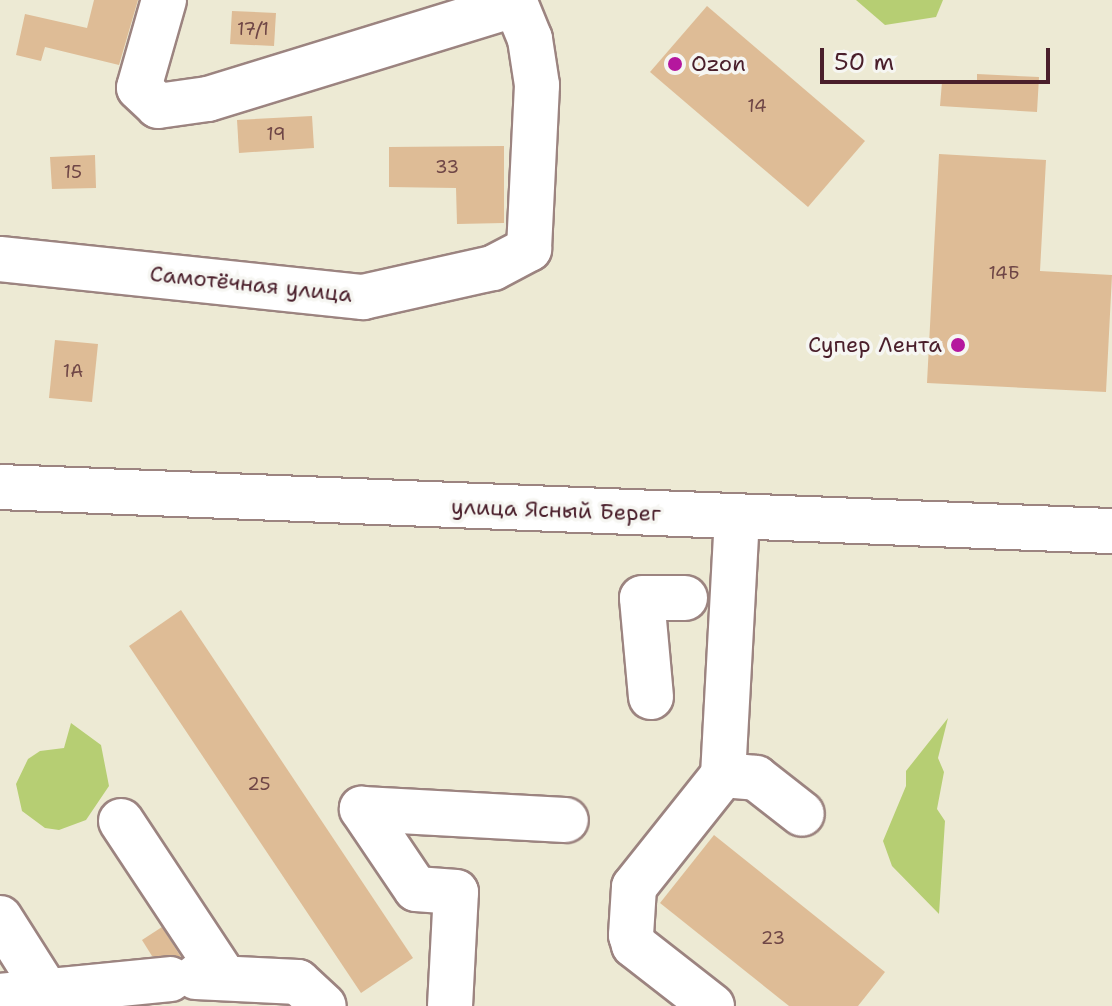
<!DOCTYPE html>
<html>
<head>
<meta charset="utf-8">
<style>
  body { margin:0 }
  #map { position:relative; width:1112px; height:1006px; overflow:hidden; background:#edead4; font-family:"Shantell Sans",sans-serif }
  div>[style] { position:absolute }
  .green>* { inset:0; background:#b6ce73 }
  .building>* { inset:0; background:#debc96 }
  .roads { filter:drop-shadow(2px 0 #9c8480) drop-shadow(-2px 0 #9c8480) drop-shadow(0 2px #9c8480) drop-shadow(0 -2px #9c8480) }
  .minor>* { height:44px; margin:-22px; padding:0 22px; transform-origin:22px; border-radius:22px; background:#fff }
  .dots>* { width:22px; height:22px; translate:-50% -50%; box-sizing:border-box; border:4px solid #f6f6f2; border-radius:50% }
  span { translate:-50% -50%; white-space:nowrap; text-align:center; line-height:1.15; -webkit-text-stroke:7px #f6f6f2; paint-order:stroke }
  .number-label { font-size:18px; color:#6f4646 }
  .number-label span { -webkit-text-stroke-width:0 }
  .poi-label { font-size:22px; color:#4a1f2b }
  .left { translate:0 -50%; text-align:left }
  .right { translate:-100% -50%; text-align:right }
  .street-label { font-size:22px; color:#4a1f2b }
  .scale { position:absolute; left:820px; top:48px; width:230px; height:36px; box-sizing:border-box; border:4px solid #4a1f2b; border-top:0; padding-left:10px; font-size:24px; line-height:28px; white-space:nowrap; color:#4a1f2b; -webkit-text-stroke:6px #f6f6f2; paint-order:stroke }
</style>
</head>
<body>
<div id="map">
  <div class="green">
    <div style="clip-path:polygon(856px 0,943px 0,936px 17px,885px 25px)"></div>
    <div style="clip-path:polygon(948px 718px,938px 758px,944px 772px,937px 809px,945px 821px,939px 914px,892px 866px,883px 841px,906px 786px,906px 771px)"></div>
    <div style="clip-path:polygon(71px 723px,101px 745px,109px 786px,86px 820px,59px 830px,45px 828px,22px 811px,16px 784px,28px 759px,40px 751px,64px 748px)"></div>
  </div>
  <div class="building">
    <div style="clip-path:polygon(94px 0,138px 0,119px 65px,45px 47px,41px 61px,16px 55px,25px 14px,87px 28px)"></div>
    <div style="clip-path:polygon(707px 6px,865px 141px,808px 207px,650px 72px)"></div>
    <div style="clip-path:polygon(232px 11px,276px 13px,274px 46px,230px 44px)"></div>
    <div style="clip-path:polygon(977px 74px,1039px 77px,1037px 112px,940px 106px,942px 82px,977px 84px)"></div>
    <div style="clip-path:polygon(312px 116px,314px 148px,239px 153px,237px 120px)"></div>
    <div style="clip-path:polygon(504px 146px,504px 223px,457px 224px,456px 188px,389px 187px,389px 147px)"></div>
    <div style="clip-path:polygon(939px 154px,1046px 160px,1040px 271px,1112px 275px,1106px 392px,927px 383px)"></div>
    <div style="clip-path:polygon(95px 155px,96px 188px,52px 189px,50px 157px)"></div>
    <div style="clip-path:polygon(55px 340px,98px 344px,92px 402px,49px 398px)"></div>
    <div style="clip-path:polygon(181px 610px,413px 958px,361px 993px,129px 646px)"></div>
    <div style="clip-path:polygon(714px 835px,885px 972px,858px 1006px,789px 1006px,660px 903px)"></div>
    <div style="clip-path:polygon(162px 927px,181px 957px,152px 956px,142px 940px)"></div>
  </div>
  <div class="roads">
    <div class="minor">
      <div style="left:164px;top:0;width:91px;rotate:105.9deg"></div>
      <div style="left:139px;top:88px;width:26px;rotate:43deg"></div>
      <div style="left:158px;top:106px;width:50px;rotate:-8deg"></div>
      <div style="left:208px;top:99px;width:319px;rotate:-17.1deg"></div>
      <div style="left:0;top:259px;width:365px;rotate:6deg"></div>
      <div style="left:363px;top:297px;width:133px;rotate:-12.6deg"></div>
      <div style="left:493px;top:268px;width:41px;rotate:-27.8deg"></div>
      <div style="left:529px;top:249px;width:164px;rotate:-87.2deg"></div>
      <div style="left:537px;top:85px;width:47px;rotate:-98.7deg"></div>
      <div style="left:530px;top:39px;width:42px;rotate:-112.3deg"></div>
      <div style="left:0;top:487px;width:1113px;rotate:2.27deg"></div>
      <div style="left:737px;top:517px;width:258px;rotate:93.1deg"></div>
      <div style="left:723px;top:775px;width:33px;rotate:5deg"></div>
      <div style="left:756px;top:778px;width:58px;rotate:38deg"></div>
      <div style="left:651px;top:697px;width:99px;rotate:-95.2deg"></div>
      <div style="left:642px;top:598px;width:43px"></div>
      <div style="left:121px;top:821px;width:188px;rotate:56.5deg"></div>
      <div style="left:0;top:918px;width:88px;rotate:57.6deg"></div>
      <div style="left:196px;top:977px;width:102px;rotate:2.8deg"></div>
      <div style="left:298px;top:982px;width:35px;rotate:43deg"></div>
      <div style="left:0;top:996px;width:171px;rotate:-5.7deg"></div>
      <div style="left:450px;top:1006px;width:114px;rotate:-87deg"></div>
      <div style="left:456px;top:892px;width:40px;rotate:-175.7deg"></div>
      <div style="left:416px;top:889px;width:97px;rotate:-124deg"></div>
      <div style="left:362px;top:809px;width:204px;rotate:3.1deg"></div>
      <div style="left:712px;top:1006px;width:99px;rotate:-142deg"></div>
      <div style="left:634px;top:945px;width:10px;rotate:-107deg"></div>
      <div style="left:631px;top:935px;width:48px;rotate:-86.4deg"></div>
      <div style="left:634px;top:887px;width:143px;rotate:-51.5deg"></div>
    </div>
  </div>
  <div class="dots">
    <div style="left:675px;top:64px;background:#b5179e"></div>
    <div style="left:958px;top:345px;background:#b5179e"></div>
  </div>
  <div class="number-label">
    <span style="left:253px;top:29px">17/1</span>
    <span style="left:757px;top:106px">14</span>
    <span style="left:276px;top:134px">19</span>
    <span style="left:447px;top:167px">33</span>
    <span style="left:73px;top:172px">15</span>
    <span style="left:1004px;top:273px">14Б</span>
    <span style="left:73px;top:371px">1А</span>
    <span style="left:259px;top:784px">25</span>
    <span style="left:773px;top:938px">23</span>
  </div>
  <div class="poi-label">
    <span class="left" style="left:691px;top:64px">Ozon</span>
    <span class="right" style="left:942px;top:345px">Супер Лента</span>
  </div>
  <div class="street-label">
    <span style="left:251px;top:284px;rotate:6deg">Самотёчная улица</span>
    <span style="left:556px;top:510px;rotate:2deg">улица Ясный Берег</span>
  </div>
  <div class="scale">50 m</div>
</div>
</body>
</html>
